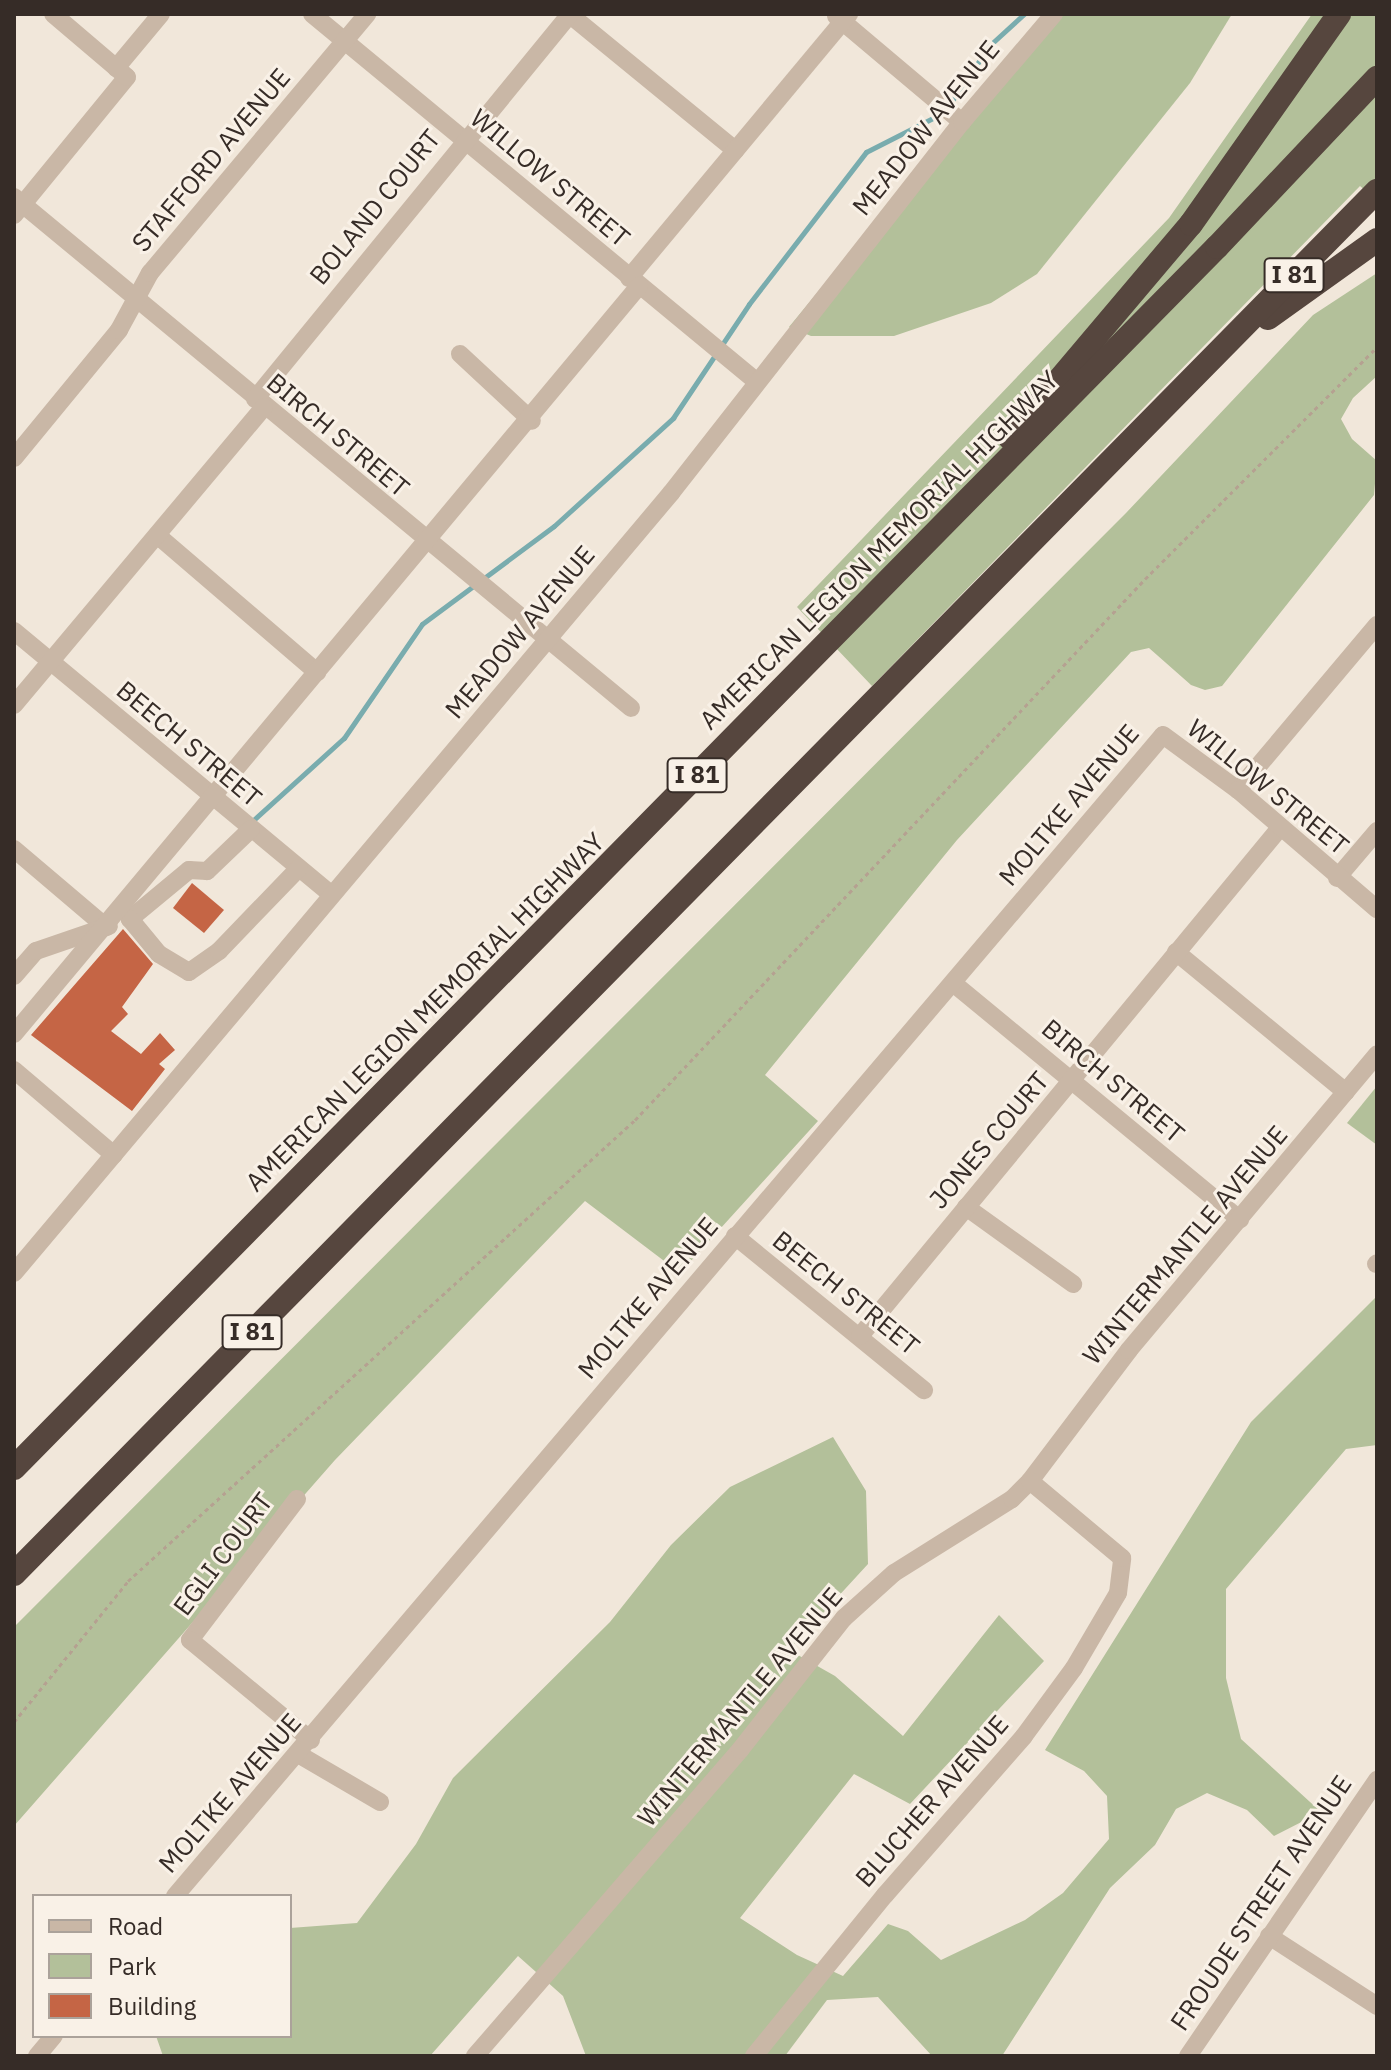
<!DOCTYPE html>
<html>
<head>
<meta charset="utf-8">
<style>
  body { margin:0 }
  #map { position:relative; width:1391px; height:2070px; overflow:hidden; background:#f1e7da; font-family:"IBM Plex Sans",sans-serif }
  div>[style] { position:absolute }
  .green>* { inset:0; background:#b3c09a }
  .stream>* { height:5px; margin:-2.5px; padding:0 2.5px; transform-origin:2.5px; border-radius:2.5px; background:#79acae }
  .building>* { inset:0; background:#c56545 }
  .path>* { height:3px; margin-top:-1.5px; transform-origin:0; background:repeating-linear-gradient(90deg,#b5a191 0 4px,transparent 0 8px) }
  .minor>* { height:18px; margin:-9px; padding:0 9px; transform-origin:9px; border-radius:9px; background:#c9b7a6 }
  .highway>* { height:24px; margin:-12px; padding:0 12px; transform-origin:12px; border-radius:12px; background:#56463e }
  span { translate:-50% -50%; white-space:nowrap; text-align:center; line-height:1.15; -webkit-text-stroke:6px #f9f1e7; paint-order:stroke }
  .shield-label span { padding:2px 6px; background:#f9f1e7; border:2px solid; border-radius:6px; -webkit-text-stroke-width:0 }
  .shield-label { font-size:24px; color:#362c27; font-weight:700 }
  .street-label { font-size:26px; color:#362c27 }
  .frame { position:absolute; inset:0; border:16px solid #362c27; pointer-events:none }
  .legend { position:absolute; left:32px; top:1894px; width:260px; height:144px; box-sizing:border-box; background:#f9f1e7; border:2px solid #aba29a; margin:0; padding:10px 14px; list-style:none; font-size:24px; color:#362c27 }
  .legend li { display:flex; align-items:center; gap:16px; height:40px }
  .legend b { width:40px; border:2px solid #aba29a }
</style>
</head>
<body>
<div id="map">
  <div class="green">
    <div style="clip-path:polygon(1047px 14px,1232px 14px,1190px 83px,1037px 274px,991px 303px,894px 336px,811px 336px,789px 327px)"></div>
    <div style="clip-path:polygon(1312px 14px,1377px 14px,1377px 201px,1360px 186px,872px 686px,797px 607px,1169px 218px)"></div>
    <div style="clip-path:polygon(1377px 273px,1377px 376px,1353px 398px,1341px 419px,1352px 439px,1377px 461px,1374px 495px,1222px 686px,1205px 690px,1191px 685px,1149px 648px,1131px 652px,957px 840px,765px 1075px,818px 1121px,680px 1273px,585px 1201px,335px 1460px,14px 1826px,14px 1627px,1126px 513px,1313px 315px)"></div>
    <div style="clip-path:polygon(1377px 1086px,1377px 1145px,1347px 1123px)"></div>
    <div style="clip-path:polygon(1377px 1296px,1377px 1445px,1346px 1449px,1226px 1589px,1226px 1678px,1241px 1739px,1321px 1812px,1274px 1836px,1247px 1810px,1207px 1793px,1176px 1809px,1155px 1845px,1110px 1888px,1002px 2056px,932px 2056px,878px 1997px,827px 2000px,785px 2056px,586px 2056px,563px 1996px,518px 1956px,430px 2056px,163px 2056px,156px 2036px,290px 2036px,290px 1928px,357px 1923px,416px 1844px,453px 1778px,610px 1622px,671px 1545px,730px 1487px,833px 1437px,866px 1491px,868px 1564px,789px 1650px,835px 1676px,903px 1736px,999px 1615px,1044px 1661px,910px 1804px,854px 1774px,740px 1918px,797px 1955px,843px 1976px,888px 1924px,908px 1931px,941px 1960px,1025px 1920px,1063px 1893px,1109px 1839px,1107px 1796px,1084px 1771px,1045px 1750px,1251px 1422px)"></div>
  </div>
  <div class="stream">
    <div style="left:949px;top:105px;width:73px;rotate:-55.7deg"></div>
    <div style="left:990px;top:45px;width:46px;rotate:-42.4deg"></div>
    <div style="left:249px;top:824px;width:128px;rotate:-42.2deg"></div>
    <div style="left:344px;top:738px;width:138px;rotate:-55.6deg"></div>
    <div style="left:422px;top:624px;width:164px;rotate:-36.6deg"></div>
    <div style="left:554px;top:526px;width:161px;rotate:-42.2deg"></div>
    <div style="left:673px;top:418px;width:137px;rotate:-56.3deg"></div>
    <div style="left:749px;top:304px;width:192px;rotate:-52.4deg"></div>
    <div style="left:866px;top:152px;width:86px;rotate:-26.9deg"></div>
  </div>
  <div class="building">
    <div style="clip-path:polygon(192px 883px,224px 910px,204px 933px,173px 908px)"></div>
    <div style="clip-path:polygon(123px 929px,153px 964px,122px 1007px,128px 1014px,111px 1031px,141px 1054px,160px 1033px,175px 1050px,159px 1064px,165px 1069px,132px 1111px,31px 1035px)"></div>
  </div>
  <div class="path">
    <div style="left:14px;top:1722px;width:181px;rotate:-51deg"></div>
    <div style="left:128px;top:1581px;width:685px;rotate:-42.28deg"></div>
    <div style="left:635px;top:1120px;width:743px;rotate:-46.69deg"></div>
    <div style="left:1145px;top:579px;width:328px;rotate:-45deg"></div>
  </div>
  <div class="minor">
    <div style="left:312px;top:14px;width:576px;rotate:39.58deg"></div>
    <div style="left:569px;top:14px;width:215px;rotate:39.3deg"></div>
    <div style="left:836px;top:16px;width:165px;rotate:40.1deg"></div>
    <div style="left:116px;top:68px;width:70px;rotate:-50.2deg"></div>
    <div style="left:14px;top:197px;width:801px;rotate:39.63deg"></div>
    <div style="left:14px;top:215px;width:178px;rotate:-50.7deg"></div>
    <div style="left:127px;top:77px;width:97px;rotate:-139.6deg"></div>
    <div style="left:629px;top:278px;width:344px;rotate:-50.2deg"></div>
    <div style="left:460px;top:354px;width:98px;rotate:42.9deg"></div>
    <div style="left:255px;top:399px;width:497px;rotate:-50.7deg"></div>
    <div style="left:14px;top:458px;width:166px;rotate:-50.6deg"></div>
    <div style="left:119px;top:330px;width:65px;rotate:-61.5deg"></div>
    <div style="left:150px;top:273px;width:338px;rotate:-50deg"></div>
    <div style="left:157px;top:535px;width:211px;rotate:40.6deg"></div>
    <div style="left:14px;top:631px;width:413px;rotate:39.7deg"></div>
    <div style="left:14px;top:705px;width:389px;rotate:-50deg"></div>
    <div style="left:1238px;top:790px;width:216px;rotate:-49.9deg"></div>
    <div style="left:251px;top:829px;width:61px;rotate:136.3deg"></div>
    <div style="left:207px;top:871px;width:18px;rotate:-177deg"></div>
    <div style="left:189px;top:870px;width:77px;rotate:140.3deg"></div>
    <div style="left:130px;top:919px;width:45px;rotate:50.4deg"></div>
    <div style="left:159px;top:954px;width:35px;rotate:31deg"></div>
    <div style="left:189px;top:972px;width:37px;rotate:-35deg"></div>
    <div style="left:219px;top:951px;width:115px;rotate:-46.1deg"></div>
    <div style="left:14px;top:849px;width:121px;rotate:40.3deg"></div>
    <div style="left:1337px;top:878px;width:62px;rotate:-49.6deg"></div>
    <div style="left:1176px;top:952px;width:220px;rotate:39.5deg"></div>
    <div style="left:14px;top:976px;width:33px;rotate:-49deg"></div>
    <div style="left:36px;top:951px;width:77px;rotate:-18.9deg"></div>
    <div style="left:953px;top:983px;width:372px;rotate:39.5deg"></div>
    <div style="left:14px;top:1034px;width:975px;rotate:-50.12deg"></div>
    <div style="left:14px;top:1070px;width:131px;rotate:40.4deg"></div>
    <div style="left:966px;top:1207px;width:132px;rotate:35.7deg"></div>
    <div style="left:735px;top:1236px;width:244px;rotate:39.2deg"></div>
    <div style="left:1376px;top:1264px;width:1px;rotate:-45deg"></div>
    <div style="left:14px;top:1273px;width:1020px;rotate:-49.89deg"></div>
    <div style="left:671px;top:493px;width:472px;rotate:-51.9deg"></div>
    <div style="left:962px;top:122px;width:142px;rotate:-49.6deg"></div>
    <div style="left:860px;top:1336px;width:658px;rotate:-50.43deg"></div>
    <div style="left:297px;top:1499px;width:177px;rotate:127.2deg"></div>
    <div style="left:190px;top:1640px;width:157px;rotate:39.6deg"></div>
    <div style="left:298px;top:1754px;width:95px;rotate:30.3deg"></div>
    <div style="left:175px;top:1896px;width:1524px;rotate:-49.6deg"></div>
    <div style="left:1163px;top:735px;width:93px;rotate:36.3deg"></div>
    <div style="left:1238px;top:790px;width:183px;rotate:40.6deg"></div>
    <div style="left:1269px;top:1936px;width:129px;rotate:32.9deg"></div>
    <div style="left:37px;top:2056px;width:26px;rotate:-50deg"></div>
    <div style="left:475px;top:2056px;width:405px;rotate:-49.1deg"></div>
    <div style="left:740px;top:1750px;width:168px;rotate:-51.8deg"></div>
    <div style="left:844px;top:1618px;width:67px;rotate:-42deg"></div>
    <div style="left:894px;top:1573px;width:139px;rotate:-32.1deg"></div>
    <div style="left:1012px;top:1499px;width:25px;rotate:-45deg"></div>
    <div style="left:1030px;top:1481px;width:164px;rotate:-52.9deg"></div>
    <div style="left:1129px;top:1350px;width:386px;rotate:-50deg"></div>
    <div style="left:754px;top:2056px;width:208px;rotate:-50.9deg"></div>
    <div style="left:885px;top:1895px;width:211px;rotate:-48.8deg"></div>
    <div style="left:1024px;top:1736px;width:84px;rotate:-53.7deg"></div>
    <div style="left:1074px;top:1668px;width:87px;rotate:-59.6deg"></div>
    <div style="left:1118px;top:1593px;width:35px;rotate:-83deg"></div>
    <div style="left:1122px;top:1558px;width:120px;rotate:-140.1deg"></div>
    <div style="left:1188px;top:2056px;width:335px;rotate:-55.6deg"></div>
  </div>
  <div class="highway">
    <div style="left:1268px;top:318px;width:134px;rotate:-35.6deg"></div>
    <div style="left:1010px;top:438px;width:280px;rotate:-49.8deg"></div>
    <div style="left:1191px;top:224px;width:257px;rotate:-54.8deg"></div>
    <div style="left:14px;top:1468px;width:1714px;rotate:-45.43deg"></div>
    <div style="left:1217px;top:247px;width:233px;rotate:-46.6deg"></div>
    <div style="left:14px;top:1574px;width:1942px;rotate:-45.42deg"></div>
  </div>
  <div class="shield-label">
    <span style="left:1294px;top:275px">I 81</span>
    <span style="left:697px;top:775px">I 81</span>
    <span style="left:252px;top:1332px">I 81</span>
  </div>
  <div class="street-label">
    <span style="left:926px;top:128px;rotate:-51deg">MEADOW AVENUE</span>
    <span style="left:211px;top:160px;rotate:-50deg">STAFFORD AVENUE</span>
    <span style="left:550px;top:178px;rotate:40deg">WILLOW STREET</span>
    <span style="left:375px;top:207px;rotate:-51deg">BOLAND COURT</span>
    <span style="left:338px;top:435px;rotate:40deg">BIRCH STREET</span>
    <span style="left:879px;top:550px;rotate:-45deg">AMERICAN LEGION MEMORIAL HIGHWAY</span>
    <span style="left:520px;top:632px;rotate:-50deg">MEADOW AVENUE</span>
    <span style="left:189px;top:744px;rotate:40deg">BEECH STREET</span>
    <span style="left:1268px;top:787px;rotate:39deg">WILLOW STREET</span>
    <span style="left:1069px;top:805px;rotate:-50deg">MOLTKE AVENUE</span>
    <span style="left:425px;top:1012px;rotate:-45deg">AMERICAN LEGION MEMORIAL HIGHWAY</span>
    <span style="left:1113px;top:1081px;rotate:40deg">BIRCH STREET</span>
    <span style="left:989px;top:1140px;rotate:-50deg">JONES COURT</span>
    <span style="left:1185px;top:1245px;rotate:-50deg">WINTERMANTLE AVENUE</span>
    <span style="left:846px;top:1293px;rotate:39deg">BEECH STREET</span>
    <span style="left:648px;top:1298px;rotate:-50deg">MOLTKE AVENUE</span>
    <span style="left:223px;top:1554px;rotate:-53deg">EGLI COURT</span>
    <span style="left:740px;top:1707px;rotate:-50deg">WINTERMANTLE AVENUE</span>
    <span style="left:230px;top:1793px;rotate:-49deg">MOLTKE AVENUE</span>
    <span style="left:932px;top:1801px;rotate:-49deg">BLUCHER AVENUE</span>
    <span style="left:1261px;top:1903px;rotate:-56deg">FROUDE STREET AVENUE</span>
  </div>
  <div class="frame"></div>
  <ul class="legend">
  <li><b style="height:10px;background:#c9b7a6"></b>Road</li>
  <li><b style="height:22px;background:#b3c09a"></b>Park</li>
  <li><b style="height:22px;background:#c56545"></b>Building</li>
  </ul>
</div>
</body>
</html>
